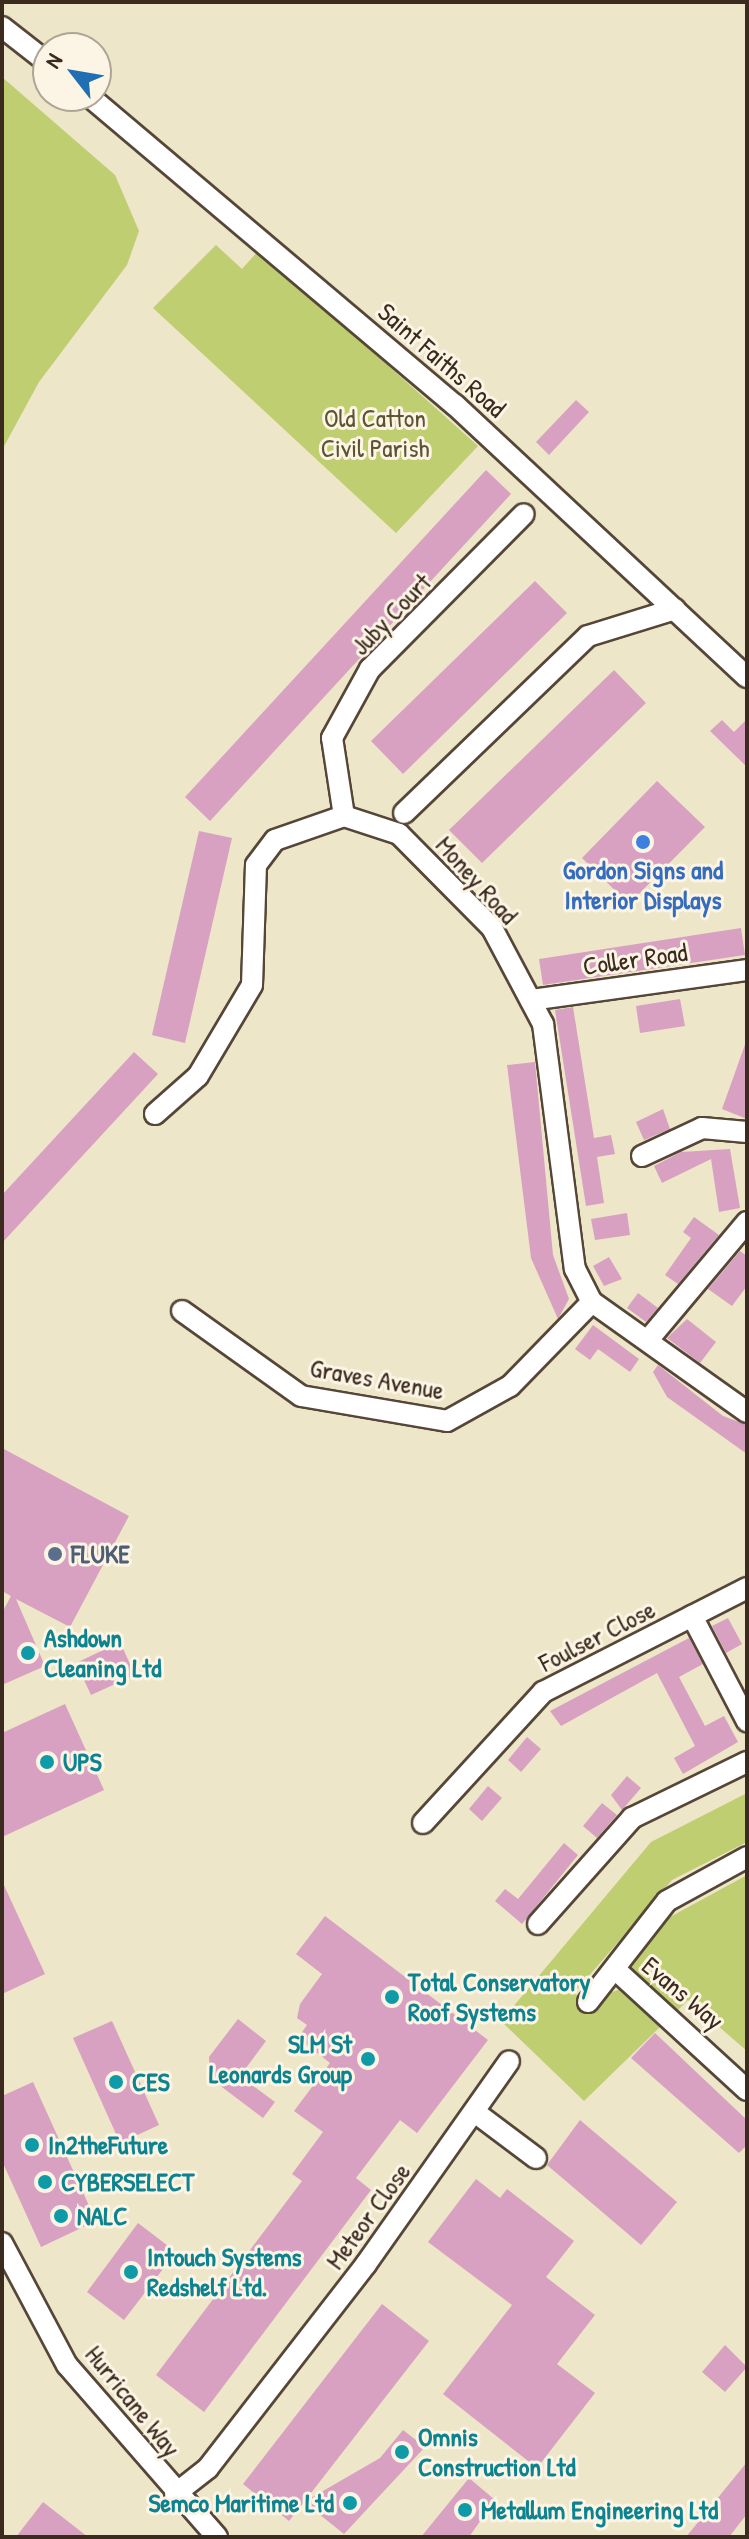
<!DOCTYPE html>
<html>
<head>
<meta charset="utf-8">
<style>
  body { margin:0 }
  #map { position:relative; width:749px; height:2539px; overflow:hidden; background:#ede6c8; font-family:"Patrick Hand",sans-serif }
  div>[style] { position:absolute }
  .green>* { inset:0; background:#bfce70 }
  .building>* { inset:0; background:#d8a1c1 }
  .roads { filter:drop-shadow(2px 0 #564638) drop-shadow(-2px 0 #564638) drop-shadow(0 2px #564638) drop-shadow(0 -2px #564638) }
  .minor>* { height:20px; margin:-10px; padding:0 10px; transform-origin:10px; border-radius:10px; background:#fff }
  .dots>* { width:22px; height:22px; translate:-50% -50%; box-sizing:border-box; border:4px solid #fcf5e5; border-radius:50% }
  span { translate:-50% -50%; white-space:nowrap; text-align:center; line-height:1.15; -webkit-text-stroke:6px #fcf5e5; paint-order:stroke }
  .street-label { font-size:26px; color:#3b2a1e }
  .park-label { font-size:26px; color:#5c5332 }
  .shop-label { font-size:26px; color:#366cbe; font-weight:700 }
  .service-label { font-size:26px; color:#4e5e75; font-weight:700 }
  .left { translate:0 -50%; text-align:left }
  .culture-label { font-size:26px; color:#0d838f; font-weight:700 }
  .right { translate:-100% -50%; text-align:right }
  .frame { position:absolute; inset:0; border:4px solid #3b2a1e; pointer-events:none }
  .north { position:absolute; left:32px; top:32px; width:80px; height:80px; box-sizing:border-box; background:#fcf5e5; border:2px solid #afa495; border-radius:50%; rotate:301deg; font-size:22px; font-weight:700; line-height:32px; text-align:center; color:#3b2a1e }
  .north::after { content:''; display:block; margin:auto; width:28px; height:36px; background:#1f6fb2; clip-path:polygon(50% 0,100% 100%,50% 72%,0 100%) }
</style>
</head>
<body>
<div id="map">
  <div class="green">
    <div style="clip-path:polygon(2px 77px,115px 175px,139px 231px,127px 265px,39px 382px,2px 450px)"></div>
    <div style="clip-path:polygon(216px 245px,242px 269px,259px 250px,478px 446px,396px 533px,153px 308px)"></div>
    <div style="clip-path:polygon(747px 1793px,747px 1842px,672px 1880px,574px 1993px,588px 2002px,620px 1989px,661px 2026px,584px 2101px,501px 2021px,651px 1842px)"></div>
    <div style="clip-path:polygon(747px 1875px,747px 2051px,688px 2000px,674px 2014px,627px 1977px,625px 1960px,648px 1929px)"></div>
  </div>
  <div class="building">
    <div style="clip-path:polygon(576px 400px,589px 412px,549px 455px,536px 442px)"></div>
    <div style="clip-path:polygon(486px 470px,511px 494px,210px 821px,185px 797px)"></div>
    <div style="clip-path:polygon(535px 581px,567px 613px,403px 774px,371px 741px)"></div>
    <div style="clip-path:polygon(614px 670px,646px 703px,482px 863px,449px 830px)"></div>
    <div style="clip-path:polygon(747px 719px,747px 767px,710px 731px,722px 720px,734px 732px)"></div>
    <div style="clip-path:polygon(657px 781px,705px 827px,629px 904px,582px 858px)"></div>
    <div style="clip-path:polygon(199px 831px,232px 838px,185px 1043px,152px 1035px)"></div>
    <div style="clip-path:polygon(741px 928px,745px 955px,543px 985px,539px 959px)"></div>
    <div style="clip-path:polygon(680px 999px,685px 1026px,640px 1033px,636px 1006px)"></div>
    <div style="clip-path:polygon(573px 1007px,594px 1138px,611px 1135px,615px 1154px,597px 1157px,604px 1203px,586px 1206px,555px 1010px)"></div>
    <div style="clip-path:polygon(747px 1039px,747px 1119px,722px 1109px)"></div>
    <div style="clip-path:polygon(134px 1052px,158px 1074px,2px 1243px,2px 1195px)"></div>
    <div style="clip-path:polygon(535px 1062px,553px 1255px,569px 1299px,558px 1319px,531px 1258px,507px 1065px)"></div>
    <div style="clip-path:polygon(663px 1109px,670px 1129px,644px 1140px,636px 1122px)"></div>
    <div style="clip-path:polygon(730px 1149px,740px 1208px,719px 1212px,711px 1159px,662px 1183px,654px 1166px,681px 1152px)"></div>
    <div style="clip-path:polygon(627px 1213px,630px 1235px,595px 1240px,591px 1219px)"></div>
    <div style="clip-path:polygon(694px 1217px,719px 1235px,678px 1284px,665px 1275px,691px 1238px,683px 1232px)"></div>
    <div style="clip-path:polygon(740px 1251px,747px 1256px,747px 1286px,732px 1306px,708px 1289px)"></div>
    <div style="clip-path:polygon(609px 1257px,622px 1279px,604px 1286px,593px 1266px)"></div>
    <div style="clip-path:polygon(638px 1293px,658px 1308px,646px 1322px,627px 1308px)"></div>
    <div style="clip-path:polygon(687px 1319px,716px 1342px,700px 1363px,667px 1338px)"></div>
    <div style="clip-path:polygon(593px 1325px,639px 1359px,630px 1372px,598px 1349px,590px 1360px,575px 1349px)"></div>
    <div style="clip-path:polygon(658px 1365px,723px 1416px,747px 1425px,747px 1454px,667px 1397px,653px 1372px)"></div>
    <div style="clip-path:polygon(2px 1448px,129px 1516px,70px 1627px,16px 1599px,45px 1666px,2px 1685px,2px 1613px,11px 1596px,2px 1591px)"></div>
    <div style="clip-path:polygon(728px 1618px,742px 1644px,726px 1653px,712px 1626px)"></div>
    <div style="clip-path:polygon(689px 1638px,703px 1664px,679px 1677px,705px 1726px,724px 1716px,738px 1742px,683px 1774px,674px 1758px,695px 1746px,657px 1673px,561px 1726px,550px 1711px)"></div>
    <div style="clip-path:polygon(120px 1642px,135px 1675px,91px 1695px,76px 1663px)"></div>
    <div style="clip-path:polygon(65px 1704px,104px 1790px,2px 1837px,2px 1733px)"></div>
    <div style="clip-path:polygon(527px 1737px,541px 1749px,521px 1772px,508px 1760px)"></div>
    <div style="clip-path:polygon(627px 1776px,641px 1788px,622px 1810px,611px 1795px)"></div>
    <div style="clip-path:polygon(488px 1786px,502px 1798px,482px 1821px,469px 1809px)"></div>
    <div style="clip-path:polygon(602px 1803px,617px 1815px,597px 1838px,583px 1826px)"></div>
    <div style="clip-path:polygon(564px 1843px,578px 1855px,522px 1924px,495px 1901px,505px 1889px,518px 1899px)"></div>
    <div style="clip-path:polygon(2px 1881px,45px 1974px,2px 1994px)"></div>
    <div style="clip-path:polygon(325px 1916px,488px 2040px,417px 2133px,400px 2120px,356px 2178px,371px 2190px,204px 2412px,156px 2375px,302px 2181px,292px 2174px,323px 2132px,294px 2111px,330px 2063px,298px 2038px,307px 2025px,297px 2018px,300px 2004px,322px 1974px,296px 1954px)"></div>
    <div style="clip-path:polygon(238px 2019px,266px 2041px,240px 2076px,275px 2102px,263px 2118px,210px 2078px,209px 2057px)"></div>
    <div style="clip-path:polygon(112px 2021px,159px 2125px,120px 2143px,73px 2038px)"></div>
    <div style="clip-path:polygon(655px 2033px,747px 2120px,747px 2145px,739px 2153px,631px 2058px)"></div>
    <div style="clip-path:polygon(33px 2082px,96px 2221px,41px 2247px,2px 2161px,2px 2096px)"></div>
    <div style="clip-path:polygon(580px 2120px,677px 2202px,641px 2245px,547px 2165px)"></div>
    <div style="clip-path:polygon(476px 2179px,500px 2198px,507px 2189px,574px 2241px,546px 2277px,595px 2315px,557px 2364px,595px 2393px,537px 2468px,443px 2394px,512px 2305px,428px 2242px)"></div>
    <div style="clip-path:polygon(138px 2223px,176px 2252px,124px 2320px,87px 2292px)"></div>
    <div style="clip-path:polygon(382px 2304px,429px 2341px,304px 2502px,380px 2458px,403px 2430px,425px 2447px,344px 2534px,304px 2502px,289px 2521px,243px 2484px)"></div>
    <div style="clip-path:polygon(725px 2345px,747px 2367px,725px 2392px,702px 2372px)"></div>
    <div style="clip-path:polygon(747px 2462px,747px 2514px,729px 2537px,686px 2537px)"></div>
    <div style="clip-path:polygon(469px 2478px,495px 2500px,469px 2537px,421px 2537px)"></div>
    <div style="clip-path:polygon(43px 2502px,88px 2537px,16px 2537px)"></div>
  </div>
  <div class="roads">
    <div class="minor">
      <div style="left:2px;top:27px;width:58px;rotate:38deg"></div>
      <div style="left:89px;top:96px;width:479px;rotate:40.2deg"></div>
      <div style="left:455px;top:405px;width:399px;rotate:43deg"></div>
      <div style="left:404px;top:813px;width:255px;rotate:-43.9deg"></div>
      <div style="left:588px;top:636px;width:91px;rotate:-17.2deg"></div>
      <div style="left:344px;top:816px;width:79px;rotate:-98.7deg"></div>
      <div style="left:332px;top:738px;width:79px;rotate:-61.2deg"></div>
      <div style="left:370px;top:669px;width:218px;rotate:-45.2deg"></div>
      <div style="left:531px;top:1000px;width:218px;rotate:-7.9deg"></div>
      <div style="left:155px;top:1114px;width:57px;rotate:-41.5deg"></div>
      <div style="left:198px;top:1076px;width:106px;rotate:-59.3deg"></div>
      <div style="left:252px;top:985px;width:120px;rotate:-88.1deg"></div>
      <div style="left:256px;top:865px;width:31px;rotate:-53deg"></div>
      <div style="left:275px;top:840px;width:73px;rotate:-19.2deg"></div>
      <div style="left:344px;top:816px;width:58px;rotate:18.1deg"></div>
      <div style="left:399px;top:834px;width:132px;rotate:45.3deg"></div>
      <div style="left:492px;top:928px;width:109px;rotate:62deg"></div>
      <div style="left:543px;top:1024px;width:247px;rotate:82.6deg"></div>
      <div style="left:575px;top:1269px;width:37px;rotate:63deg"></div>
      <div style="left:592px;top:1302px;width:190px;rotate:35.4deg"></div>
      <div style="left:642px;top:1156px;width:66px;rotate:-25deg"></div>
      <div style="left:702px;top:1128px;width:45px;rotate:5.1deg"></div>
      <div style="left:182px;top:1311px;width:146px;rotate:35.5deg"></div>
      <div style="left:301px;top:1396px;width:148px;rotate:9.7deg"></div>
      <div style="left:447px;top:1421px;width:72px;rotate:-29.1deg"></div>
      <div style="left:510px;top:1386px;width:117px;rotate:-45.7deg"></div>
      <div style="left:648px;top:1340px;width:154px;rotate:-50deg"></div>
      <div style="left:692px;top:1616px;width:119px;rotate:62.4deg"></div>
      <div style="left:423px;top:1823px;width:178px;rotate:-47.5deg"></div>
      <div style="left:543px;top:1692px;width:229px;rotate:-27deg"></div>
      <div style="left:538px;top:1924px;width:142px;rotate:-48.4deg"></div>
      <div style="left:632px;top:1818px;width:128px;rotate:-26deg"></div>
      <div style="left:617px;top:1971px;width:176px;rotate:42.5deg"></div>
      <div style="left:588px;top:2002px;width:128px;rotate:-52deg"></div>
      <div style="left:667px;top:1901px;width:91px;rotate:-28.8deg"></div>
      <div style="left:476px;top:2113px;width:75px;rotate:36.9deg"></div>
      <div style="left:2px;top:2243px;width:138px;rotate:62deg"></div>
      <div style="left:67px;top:2365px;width:228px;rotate:48.9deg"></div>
      <div style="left:175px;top:2494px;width:42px;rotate:-38.2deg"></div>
      <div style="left:208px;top:2468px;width:258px;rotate:-52.2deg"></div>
      <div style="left:366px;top:2264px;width:248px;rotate:-54.8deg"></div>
    </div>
  </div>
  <div class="dots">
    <div style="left:643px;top:842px;background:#3f7fe0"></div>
    <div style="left:55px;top:1554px;background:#5c6f8a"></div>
    <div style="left:28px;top:1653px;background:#0f9aa8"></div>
    <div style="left:47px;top:1762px;background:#0f9aa8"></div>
    <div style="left:392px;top:1997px;background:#0f9aa8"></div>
    <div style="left:368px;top:2059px;background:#0f9aa8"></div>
    <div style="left:116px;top:2082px;background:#0f9aa8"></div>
    <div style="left:32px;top:2145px;background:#0f9aa8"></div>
    <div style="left:45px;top:2182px;background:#0f9aa8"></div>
    <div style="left:61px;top:2216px;background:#0f9aa8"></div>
    <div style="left:131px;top:2272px;background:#0f9aa8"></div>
    <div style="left:402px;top:2452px;background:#0f9aa8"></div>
    <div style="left:350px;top:2503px;background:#0f9aa8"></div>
    <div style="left:465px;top:2510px;background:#0f9aa8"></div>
  </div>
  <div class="street-label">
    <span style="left:442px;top:360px;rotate:41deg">Saint Faiths Road</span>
    <span style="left:391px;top:614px;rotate:-46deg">Juby Court</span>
    <span style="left:477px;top:880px;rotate:48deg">Money Road</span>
    <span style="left:635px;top:959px;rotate:-8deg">Coller Road</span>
    <span style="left:377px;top:1379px;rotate:10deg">Graves Avenue</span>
    <span style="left:597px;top:1636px;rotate:-27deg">Foulser Close</span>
    <span style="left:683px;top:1993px;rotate:40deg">Evans Way</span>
    <span style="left:368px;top:2216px;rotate:-54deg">Meteor Close</span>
    <span style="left:133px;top:2401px;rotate:51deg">Hurricane Way</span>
  </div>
  <div class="park-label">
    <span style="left:375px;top:433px">Old Catton<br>Civil Parish</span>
  </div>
  <div class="shop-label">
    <span style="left:643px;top:885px">Gordon Signs and<br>Interior Displays</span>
  </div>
  <div class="service-label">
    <span class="left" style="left:71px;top:1554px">FLUKE</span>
  </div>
  <div class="culture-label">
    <span class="left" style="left:44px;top:1653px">Ashdown<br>Cleaning Ltd</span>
    <span class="left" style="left:63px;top:1762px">UPS</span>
    <span class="left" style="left:408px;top:1997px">Total Conservatory<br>Roof Systems</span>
    <span class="right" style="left:352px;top:2059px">SLM St<br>Leonards Group</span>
    <span class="left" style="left:132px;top:2082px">CES</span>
    <span class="left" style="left:48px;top:2145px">In2theFuture</span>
    <span class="left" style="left:61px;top:2182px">CYBERSELECT</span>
    <span class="left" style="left:77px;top:2216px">NALC</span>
    <span class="left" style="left:147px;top:2272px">Intouch Systems<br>Redshelf Ltd.</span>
    <span class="left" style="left:418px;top:2452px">Omnis<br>Construction Ltd</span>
    <span class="right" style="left:334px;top:2503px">Semco Maritime Ltd</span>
    <span class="left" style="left:481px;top:2510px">Metallum Engineering Ltd</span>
  </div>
  <div class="frame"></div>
  <div class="north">N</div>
</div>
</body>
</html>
